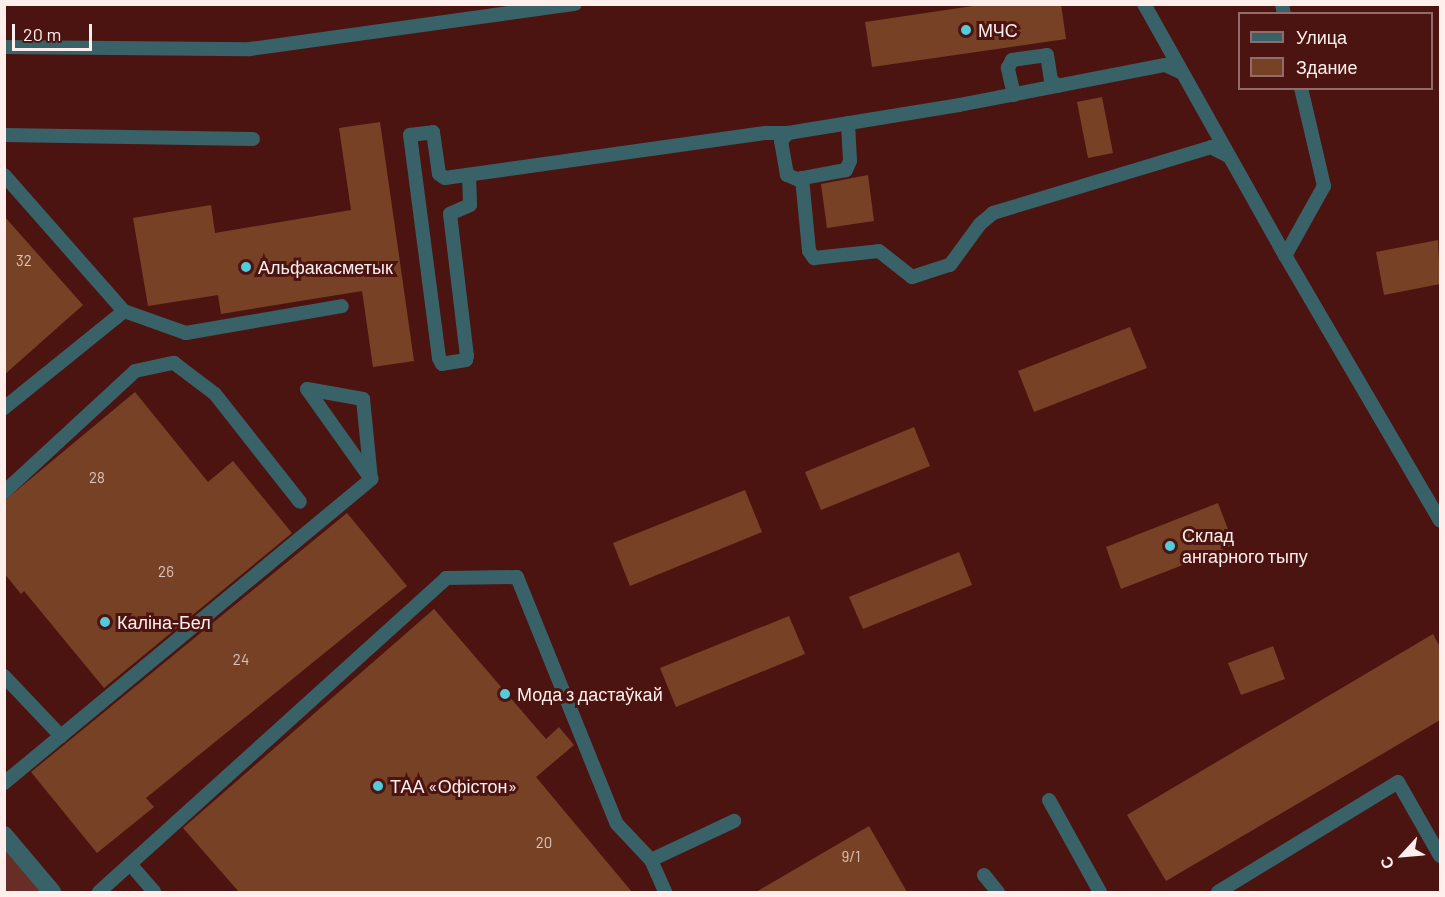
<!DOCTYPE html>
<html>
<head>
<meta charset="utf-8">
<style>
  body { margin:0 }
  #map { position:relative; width:1445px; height:897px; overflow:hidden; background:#4c1411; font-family:Barlow,sans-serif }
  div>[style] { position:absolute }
  .green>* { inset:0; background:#692d27 }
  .building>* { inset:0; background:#774125 }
  .lane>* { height:14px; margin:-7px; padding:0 7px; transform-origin:7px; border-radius:7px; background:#386268 }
  .street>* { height:18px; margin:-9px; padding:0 9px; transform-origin:9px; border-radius:9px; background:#386268 }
  .dots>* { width:16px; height:16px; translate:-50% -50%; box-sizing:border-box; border:3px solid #4c1411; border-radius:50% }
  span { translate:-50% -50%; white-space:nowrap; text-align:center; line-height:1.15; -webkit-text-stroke:6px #4c1411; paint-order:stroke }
  .number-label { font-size:15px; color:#dcc4ba }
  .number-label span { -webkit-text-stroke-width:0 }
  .poi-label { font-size:18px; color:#feefec }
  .left { translate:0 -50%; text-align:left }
  .frame { position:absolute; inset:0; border:6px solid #feefec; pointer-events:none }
  .legend { position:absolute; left:1238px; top:12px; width:195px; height:78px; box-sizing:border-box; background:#4c1411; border:2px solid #936c69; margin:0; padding:8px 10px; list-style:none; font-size:18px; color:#feefec }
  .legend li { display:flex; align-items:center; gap:12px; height:30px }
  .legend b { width:30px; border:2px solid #936c69 }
  .north { position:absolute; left:1373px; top:825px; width:60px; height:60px; -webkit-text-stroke:4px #4c1411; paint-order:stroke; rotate:244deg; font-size:16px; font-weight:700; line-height:24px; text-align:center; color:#feefec }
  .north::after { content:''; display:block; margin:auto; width:21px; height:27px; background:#feefec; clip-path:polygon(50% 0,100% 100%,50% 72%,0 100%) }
  .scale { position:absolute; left:12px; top:24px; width:80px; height:27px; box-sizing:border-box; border:3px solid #feefec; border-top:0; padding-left:8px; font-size:18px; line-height:21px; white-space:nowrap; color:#feefec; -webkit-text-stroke:4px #4c1411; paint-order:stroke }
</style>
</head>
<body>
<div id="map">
  <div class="green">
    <div style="clip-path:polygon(5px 846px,43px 892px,5px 892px)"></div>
  </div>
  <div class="building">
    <div style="clip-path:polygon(986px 4px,1061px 4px,1066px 39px,872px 67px,865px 22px)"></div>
    <div style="clip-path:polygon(1102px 97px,1113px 153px,1088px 158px,1077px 102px)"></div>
    <div style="clip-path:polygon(380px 122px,414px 361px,373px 367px,362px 291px,221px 314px,218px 295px,148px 306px,133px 218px,211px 205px,215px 233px,351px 210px,339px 128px)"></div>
    <div style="clip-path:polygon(868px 175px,874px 221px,827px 228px,821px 184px)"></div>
    <div style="clip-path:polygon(4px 216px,83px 305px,4px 375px)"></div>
    <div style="clip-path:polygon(1438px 240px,1440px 284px,1384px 295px,1376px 252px)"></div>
    <div style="clip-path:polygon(1130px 327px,1147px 368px,1034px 412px,1018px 371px)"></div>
    <div style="clip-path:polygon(135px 392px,208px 482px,233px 461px,292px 533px,104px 688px,24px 591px,21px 594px,4px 573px,4px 501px)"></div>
    <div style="clip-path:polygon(914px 427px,930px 466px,821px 510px,805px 472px)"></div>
    <div style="clip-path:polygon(745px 490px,762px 532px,630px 586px,613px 543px)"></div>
    <div style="clip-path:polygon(1218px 503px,1234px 545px,1121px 589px,1106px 547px)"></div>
    <div style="clip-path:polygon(347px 513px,407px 586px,146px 798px,154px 807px,97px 853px,31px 772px)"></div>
    <div style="clip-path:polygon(959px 552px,972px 585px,863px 629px,849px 597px)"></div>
    <div style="clip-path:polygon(434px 609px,546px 739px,559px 727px,574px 745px,536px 777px,632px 892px,239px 892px,183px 828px)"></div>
    <div style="clip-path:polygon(789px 616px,805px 654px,676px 707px,660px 668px)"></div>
    <div style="clip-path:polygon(1433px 634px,1440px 647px,1440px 720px,1166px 881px,1127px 815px)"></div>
    <div style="clip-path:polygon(1273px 646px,1285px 679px,1241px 695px,1228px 663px)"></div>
    <div style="clip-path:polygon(869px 826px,907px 892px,756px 892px)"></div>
  </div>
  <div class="lane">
    <div style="left:1144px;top:4px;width:276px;rotate:60.7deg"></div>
    <div style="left:1279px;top:245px;width:319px;rotate:59.7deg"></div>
    <div style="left:1282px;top:4px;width:10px;rotate:79deg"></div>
    <div style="left:4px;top:47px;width:246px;rotate:0.5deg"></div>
    <div style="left:250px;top:49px;width:328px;rotate:-7.9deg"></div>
    <div style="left:1014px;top:95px;width:28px;rotate:-103deg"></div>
    <div style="left:1008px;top:68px;width:9px;rotate:-63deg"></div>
    <div style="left:1012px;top:60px;width:35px;rotate:-8deg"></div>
    <div style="left:1047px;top:55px;width:26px;rotate:81deg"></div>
    <div style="left:1051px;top:81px;width:9px;rotate:32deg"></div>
    <div style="left:848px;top:123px;width:38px;rotate:87deg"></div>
    <div style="left:850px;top:161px;width:10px;rotate:114deg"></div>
    <div style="left:846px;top:170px;width:50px;rotate:169.6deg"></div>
    <div style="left:797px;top:179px;width:11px;rotate:-158deg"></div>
    <div style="left:787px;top:175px;width:35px;rotate:-100deg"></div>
    <div style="left:781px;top:141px;width:11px;rotate:-49deg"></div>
    <div style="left:788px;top:133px;width:173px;rotate:-9.3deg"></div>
    <div style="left:959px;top:105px;width:210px;rotate:-11deg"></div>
    <div style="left:1165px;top:65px;width:19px;rotate:25deg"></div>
    <div style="left:4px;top:135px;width:249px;rotate:0.9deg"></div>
    <div style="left:4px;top:175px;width:181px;rotate:48.6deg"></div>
    <div style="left:124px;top:311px;width:66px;rotate:19.5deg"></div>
    <div style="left:186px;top:333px;width:158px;rotate:-9.8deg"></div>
    <div style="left:469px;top:175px;width:30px;rotate:88deg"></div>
    <div style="left:470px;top:205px;width:22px;rotate:156deg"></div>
    <div style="left:450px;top:214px;width:143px;rotate:83.2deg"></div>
    <div style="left:467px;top:356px;width:4px;rotate:104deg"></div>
    <div style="left:466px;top:360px;width:24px;rotate:171deg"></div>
    <div style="left:442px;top:364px;width:7px;rotate:-117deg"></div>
    <div style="left:439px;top:358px;width:225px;rotate:-97.4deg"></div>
    <div style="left:410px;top:135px;width:23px;rotate:-7deg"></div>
    <div style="left:433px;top:132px;width:42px;rotate:81.9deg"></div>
    <div style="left:439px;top:174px;width:7px;rotate:34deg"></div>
    <div style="left:445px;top:178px;width:7px;rotate:-8deg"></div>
    <div style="left:452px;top:177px;width:317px;rotate:-8deg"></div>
    <div style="left:766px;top:133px;width:22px"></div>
    <div style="left:802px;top:178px;width:73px;rotate:84.5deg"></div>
    <div style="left:809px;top:251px;width:9px;rotate:54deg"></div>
    <div style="left:814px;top:258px;width:65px;rotate:-6.1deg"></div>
    <div style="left:879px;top:251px;width:42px;rotate:38.2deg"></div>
    <div style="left:912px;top:277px;width:40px;rotate:-18deg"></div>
    <div style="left:950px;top:265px;width:51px;rotate:-53.8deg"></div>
    <div style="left:980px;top:224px;width:17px;rotate:-40deg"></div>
    <div style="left:993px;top:213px;width:228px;rotate:-16.8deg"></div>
    <div style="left:1211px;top:147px;width:19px;rotate:28deg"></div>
    <div style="left:1285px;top:256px;width:80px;rotate:-60.9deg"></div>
    <div style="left:1324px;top:186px;width:101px;rotate:-103.2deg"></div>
    <div style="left:307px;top:389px;width:57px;rotate:10.1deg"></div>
    <div style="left:363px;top:399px;width:80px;rotate:84.3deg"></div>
    <div style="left:371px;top:479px;width:110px;rotate:-125.4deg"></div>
    <div style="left:4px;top:408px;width:154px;rotate:-38.9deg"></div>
    <div style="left:4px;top:492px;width:178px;rotate:-42.7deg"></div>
    <div style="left:135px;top:371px;width:40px;rotate:-12deg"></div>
    <div style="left:174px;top:363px;width:51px;rotate:37.1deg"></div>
    <div style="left:215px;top:394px;width:137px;rotate:51.8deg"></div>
    <div style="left:4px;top:676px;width:83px;rotate:46.5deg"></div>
    <div style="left:4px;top:783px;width:477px;rotate:-39.6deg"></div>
    <div style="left:1049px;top:800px;width:105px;rotate:61deg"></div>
    <div style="left:651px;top:860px;width:92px;rotate:-25.2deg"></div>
    <div style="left:130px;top:864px;width:37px;rotate:49deg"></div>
    <div style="left:984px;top:875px;width:22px;rotate:51deg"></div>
    <div style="left:99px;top:892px;width:468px;rotate:-42.1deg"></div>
    <div style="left:446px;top:578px;width:71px;rotate:-0.8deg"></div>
    <div style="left:517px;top:577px;width:266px;rotate:68deg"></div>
    <div style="left:617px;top:824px;width:50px;rotate:46.6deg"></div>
    <div style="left:651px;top:860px;width:35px;rotate:66deg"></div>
    <div style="left:1218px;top:892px;width:211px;rotate:-31.4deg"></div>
    <div style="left:1398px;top:782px;width:85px;rotate:60.4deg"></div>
  </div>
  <div class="street">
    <div style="left:4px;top:835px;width:75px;rotate:49.9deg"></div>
  </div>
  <div class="dots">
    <div style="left:966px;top:30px;background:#53cbda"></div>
    <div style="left:246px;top:267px;background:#53cbda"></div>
    <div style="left:1170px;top:546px;background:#53cbda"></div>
    <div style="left:105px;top:622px;background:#53cbda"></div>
    <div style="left:505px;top:694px;background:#53cbda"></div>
    <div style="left:378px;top:786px;background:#53cbda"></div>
  </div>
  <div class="number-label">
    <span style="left:24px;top:261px">32</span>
    <span style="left:97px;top:478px">28</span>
    <span style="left:166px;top:572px">26</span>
    <span style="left:241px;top:660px">24</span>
    <span style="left:544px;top:843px">20</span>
    <span style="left:851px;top:857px">9/1</span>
  </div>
  <div class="poi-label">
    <span class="left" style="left:978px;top:30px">МЧС</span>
    <span class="left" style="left:258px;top:267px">Альфакасметык</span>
    <span class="left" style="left:1182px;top:546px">Склад<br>ангарного тыпу</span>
    <span class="left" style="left:117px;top:622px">Каліна-Бел</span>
    <span class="left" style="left:517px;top:694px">Мода з дастаўкай</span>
    <span class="left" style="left:390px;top:786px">ТАА «Офістон»</span>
  </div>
  <div class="frame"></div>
  <ul class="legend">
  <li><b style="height:8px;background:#386268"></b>Улица</li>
  <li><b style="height:16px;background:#774125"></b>Здание</li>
  </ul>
  <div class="north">С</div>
  <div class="scale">20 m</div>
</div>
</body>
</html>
